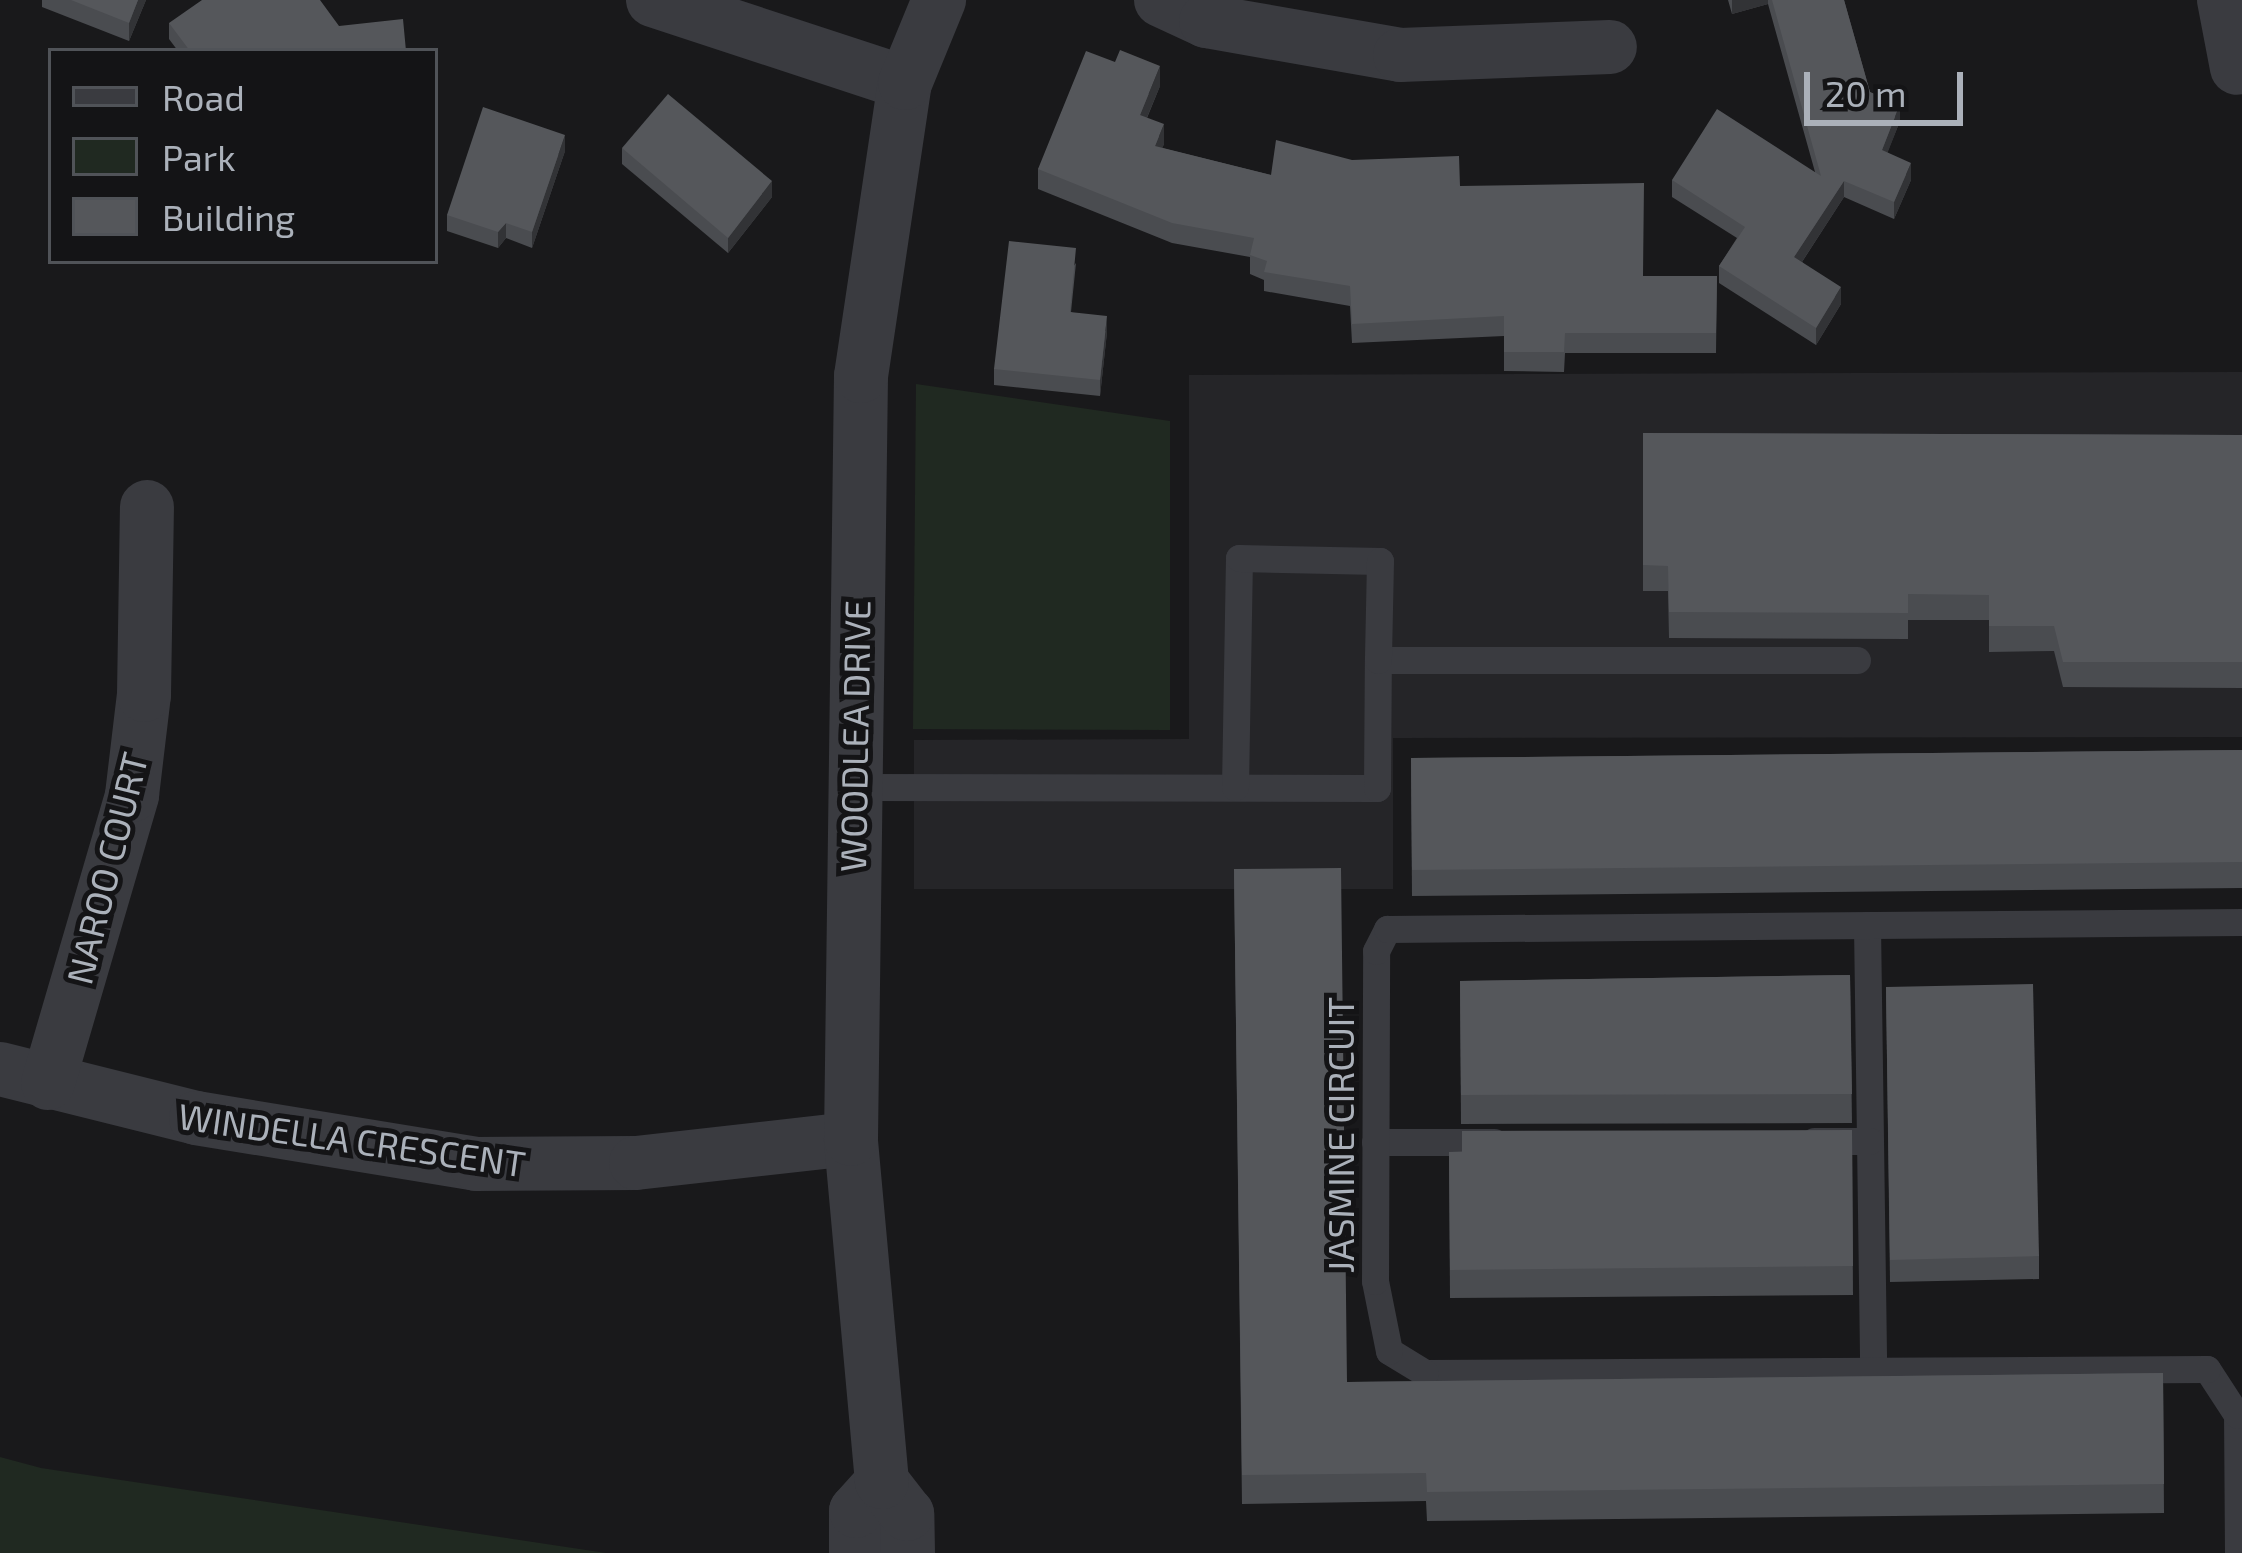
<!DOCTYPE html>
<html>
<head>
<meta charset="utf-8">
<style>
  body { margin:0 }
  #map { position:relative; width:2242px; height:1553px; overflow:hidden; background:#19191b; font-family:"Exo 2",sans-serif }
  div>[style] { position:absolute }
  .built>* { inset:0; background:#252528 }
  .green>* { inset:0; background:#202921 }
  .service>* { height:27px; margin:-13.5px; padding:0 13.5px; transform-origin:13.5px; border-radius:13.5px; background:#3a3b40 }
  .minor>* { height:54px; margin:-27px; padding:0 27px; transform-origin:27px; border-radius:27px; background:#3a3b40 }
  .wall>* { inset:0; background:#4a4c50 }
  .shaded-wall>* { inset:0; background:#323336 }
  .building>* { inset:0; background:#55575b }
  span { translate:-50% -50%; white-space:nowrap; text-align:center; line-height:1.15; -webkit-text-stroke:10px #141416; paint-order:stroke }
  .street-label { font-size:36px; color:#abb1ba }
  .legend { position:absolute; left:48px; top:48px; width:390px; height:216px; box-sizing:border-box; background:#141416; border:3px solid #505358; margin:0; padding:15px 21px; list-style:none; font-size:36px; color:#abb1ba }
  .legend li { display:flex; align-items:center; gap:24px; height:60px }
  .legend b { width:60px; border:3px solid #505358 }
  .scale { position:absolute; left:1804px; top:72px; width:159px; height:54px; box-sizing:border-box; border:6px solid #abb1ba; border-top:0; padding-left:15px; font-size:36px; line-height:42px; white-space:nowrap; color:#abb1ba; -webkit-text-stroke:9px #141416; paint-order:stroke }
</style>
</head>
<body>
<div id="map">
  <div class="built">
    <div style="clip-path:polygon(2242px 372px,2242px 737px,1393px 738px,1393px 889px,914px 889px,914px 740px,1189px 739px,1189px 375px)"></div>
  </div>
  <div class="green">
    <div style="clip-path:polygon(916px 384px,1170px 421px,1170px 730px,913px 729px)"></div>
    <div style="clip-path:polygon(0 1457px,41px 1468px,606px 1553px,0 1553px)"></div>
  </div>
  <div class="service">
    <div style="left:853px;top:787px;width:524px;rotate:0.11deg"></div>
    <div style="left:1377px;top:788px;width:128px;rotate:-89.6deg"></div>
    <div style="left:1378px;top:660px;width:479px"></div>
    <div style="left:1235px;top:787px;width:229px;rotate:-89deg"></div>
    <div style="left:1239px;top:558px;width:141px;rotate:1.2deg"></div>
    <div style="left:1380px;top:561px;width:99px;rotate:91.2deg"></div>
    <div style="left:1867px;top:925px;width:446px;rotate:89.2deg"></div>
    <div style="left:1814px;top:1141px;width:56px"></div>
    <div style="left:1375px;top:1142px;width:119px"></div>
    <div style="left:2238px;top:1553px;width:138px;rotate:-90.4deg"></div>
    <div style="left:2237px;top:1415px;width:55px;rotate:-123.1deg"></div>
    <div style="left:2207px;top:1369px;width:782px;rotate:179.71deg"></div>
    <div style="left:1425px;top:1373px;width:42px;rotate:-148.6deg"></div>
    <div style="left:1389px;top:1351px;width:71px;rotate:-101.3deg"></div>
    <div style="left:1375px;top:1281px;width:330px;rotate:-89.8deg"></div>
    <div style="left:1376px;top:951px;width:25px;rotate:-63deg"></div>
    <div style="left:1387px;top:929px;width:855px;rotate:-0.47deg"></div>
  </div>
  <div class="minor">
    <div style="left:653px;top:0;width:265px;rotate:18.2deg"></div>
    <div style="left:1161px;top:0;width:50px;rotate:25deg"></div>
    <div style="left:1206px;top:21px;width:197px;rotate:9.9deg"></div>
    <div style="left:1400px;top:55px;width:210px;rotate:-2.2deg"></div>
    <div style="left:2224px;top:0;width:69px;rotate:79.2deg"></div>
    <div style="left:0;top:1069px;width:202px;rotate:14deg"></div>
    <div style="left:196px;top:1118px;width:284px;rotate:9.3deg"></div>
    <div style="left:476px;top:1164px;width:160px;rotate:-0.4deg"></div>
    <div style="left:636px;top:1163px;width:216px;rotate:-6.4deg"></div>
    <div style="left:48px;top:1083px;width:300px;rotate:-73.7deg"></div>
    <div style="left:132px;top:795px;width:101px;rotate:-83.2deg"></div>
    <div style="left:144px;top:695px;width:188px;rotate:-89.1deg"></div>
    <div style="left:856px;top:1553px;width:42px;rotate:-90deg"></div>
    <div style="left:856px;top:1511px;width:39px;rotate:-48deg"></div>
    <div style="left:908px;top:1553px;width:39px;rotate:-91deg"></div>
    <div style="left:907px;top:1514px;width:41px;rotate:-128deg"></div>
    <div style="left:882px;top:1482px;width:344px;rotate:-95.2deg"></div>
    <div style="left:851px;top:1139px;width:763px;rotate:-89.25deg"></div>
    <div style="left:861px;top:376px;width:296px;rotate:-81.5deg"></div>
    <div style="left:905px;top:83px;width:90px;rotate:-67.7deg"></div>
  </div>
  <div class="wall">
    <div style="clip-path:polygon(42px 0,146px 0,129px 41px,42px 7px)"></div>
    <div style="clip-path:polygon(1728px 0,1844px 0,1870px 92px,1900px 121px,1887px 153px,1911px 180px,1894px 219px,1844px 197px,1802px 262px,1841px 304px,1816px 345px,1719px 283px,1719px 266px,1737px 238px,1672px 197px,1672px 180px,1815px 172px,1768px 4px,1732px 14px)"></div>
    <div style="clip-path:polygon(169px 23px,339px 26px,406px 51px,178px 51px,169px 39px)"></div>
    <div style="clip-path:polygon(1160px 86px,1147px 118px,1164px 144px,1162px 148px,1271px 175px,1352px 160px,1460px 186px,1643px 276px,1717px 276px,1716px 353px,1565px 353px,1564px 372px,1504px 371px,1504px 336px,1352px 343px,1350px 306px,1264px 291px,1264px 280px,1250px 274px,1250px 257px,1172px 243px,1038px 189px,1038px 169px)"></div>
    <div style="clip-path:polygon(622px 148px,772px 197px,728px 253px,622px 164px)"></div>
    <div style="clip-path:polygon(565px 151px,532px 248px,506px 238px,498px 248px,447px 231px,447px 215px)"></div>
    <div style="clip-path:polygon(1076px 263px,1071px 312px,1107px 332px,1100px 396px,994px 385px,994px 369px)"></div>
    <div style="clip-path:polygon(1643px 433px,2242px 435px,2242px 688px,2063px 687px,2054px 651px,1989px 652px,1989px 620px,1908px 620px,1908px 639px,1669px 638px,1668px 591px,1643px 591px)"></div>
    <div style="clip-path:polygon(2242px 750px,2242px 888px,1412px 896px,1411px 758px)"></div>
    <div style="clip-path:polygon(1234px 869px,1347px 1382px,2163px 1373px,2164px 1513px,1427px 1521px,1426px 1501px,1242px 1504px)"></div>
    <div style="clip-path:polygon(1850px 975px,1852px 1123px,1461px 1124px,1460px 981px)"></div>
    <div style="clip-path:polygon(1886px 987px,2039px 1256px,2039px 1279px,1890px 1282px)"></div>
    <div style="clip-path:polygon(1852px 1130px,1853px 1295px,1450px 1298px,1449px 1152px)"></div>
  </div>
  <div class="shaded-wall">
    <div style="clip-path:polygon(138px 0,146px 0,129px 41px,129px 23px)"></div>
    <div style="clip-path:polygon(1732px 0,1768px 0,1768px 4px,1732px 14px)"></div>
    <div style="clip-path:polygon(1160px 66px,1160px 86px,1140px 134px,1140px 115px)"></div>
    <div style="clip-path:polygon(1900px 104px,1900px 121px,1882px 167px,1882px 150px)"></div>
    <div style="clip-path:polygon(1164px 124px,1164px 144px,1155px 166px,1155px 146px)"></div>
    <div style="clip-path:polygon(565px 135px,565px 151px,532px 248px,532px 232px)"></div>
    <div style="clip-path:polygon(1911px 163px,1911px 180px,1894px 219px,1894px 202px)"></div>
    <div style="clip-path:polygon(772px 181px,772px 197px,728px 253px,728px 238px)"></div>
    <div style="clip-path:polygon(1844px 181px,1844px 197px,1794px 274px,1794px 257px)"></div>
    <div style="clip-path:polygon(506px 223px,506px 238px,498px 248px,498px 232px)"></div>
    <div style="clip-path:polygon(1841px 287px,1841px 304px,1816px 345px,1816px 328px)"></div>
    <div style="clip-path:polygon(1107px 316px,1107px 332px,1100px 396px,1100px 380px)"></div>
  </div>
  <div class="building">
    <div style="clip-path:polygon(71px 0,138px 0,129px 23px)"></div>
    <div style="clip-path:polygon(202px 0,320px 0,339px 26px,403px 19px,406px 51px,190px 51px,169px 23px)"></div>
    <div style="clip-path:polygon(1772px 0,1844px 0,1870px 92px,1900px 104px,1882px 150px,1911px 163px,1894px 202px,1844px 181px,1794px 257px,1841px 287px,1816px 328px,1719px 266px,1745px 227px,1672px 180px,1717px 109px,1821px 176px)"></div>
    <div style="clip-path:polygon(1120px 50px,1160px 66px,1140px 115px,1164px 124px,1155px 146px,1271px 175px,1276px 140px,1352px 160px,1459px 156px,1460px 186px,1644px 183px,1643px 276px,1717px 276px,1716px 333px,1565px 333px,1564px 352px,1504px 352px,1504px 316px,1352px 324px,1350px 286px,1264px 272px,1267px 261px,1250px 255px,1254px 238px,1172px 223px,1038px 169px,1086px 51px,1115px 62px)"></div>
    <div style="clip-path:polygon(668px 94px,772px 181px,728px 238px,622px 148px)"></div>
    <div style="clip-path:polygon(483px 107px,565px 135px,532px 232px,506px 223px,498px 232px,447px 215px)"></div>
    <div style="clip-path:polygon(1009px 241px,1076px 248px,1070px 312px,1107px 316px,1100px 380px,994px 369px)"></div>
    <div style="clip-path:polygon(1643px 433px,2242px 435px,2242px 662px,2063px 662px,2054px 626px,1989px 626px,1989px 595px,1908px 594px,1908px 613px,1669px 612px,1668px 566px,1643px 565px)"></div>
    <div style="clip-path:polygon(2242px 750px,2242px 862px,1412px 870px,1411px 758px)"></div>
    <div style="clip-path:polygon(1341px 868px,1347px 1382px,2163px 1373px,2164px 1484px,1427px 1492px,1426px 1473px,1242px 1475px,1234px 869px)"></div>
    <div style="clip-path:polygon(1850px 975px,1852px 1094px,1461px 1095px,1460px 981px)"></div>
    <div style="clip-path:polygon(2033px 984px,2039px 1256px,1890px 1260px,1886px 987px)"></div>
    <div style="clip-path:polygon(1852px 1130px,1853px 1266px,1450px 1270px,1449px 1152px,1462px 1152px,1462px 1131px)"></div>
  </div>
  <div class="street-label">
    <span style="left:854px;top:736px;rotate:-89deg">WOODLEA DRIVE</span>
    <span style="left:106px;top:868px;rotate:-76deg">NAROO COURT</span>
    <span style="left:1340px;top:1135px;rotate:-90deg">JASMINE CIRCUIT</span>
    <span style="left:352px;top:1139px;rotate:8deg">WINDELLA CRESCENT</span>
  </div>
  <ul class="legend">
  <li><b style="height:15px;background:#3a3b40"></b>Road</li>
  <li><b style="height:33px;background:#202921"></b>Park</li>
  <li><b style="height:33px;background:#55575b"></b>Building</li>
  </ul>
  <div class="scale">20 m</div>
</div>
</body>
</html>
